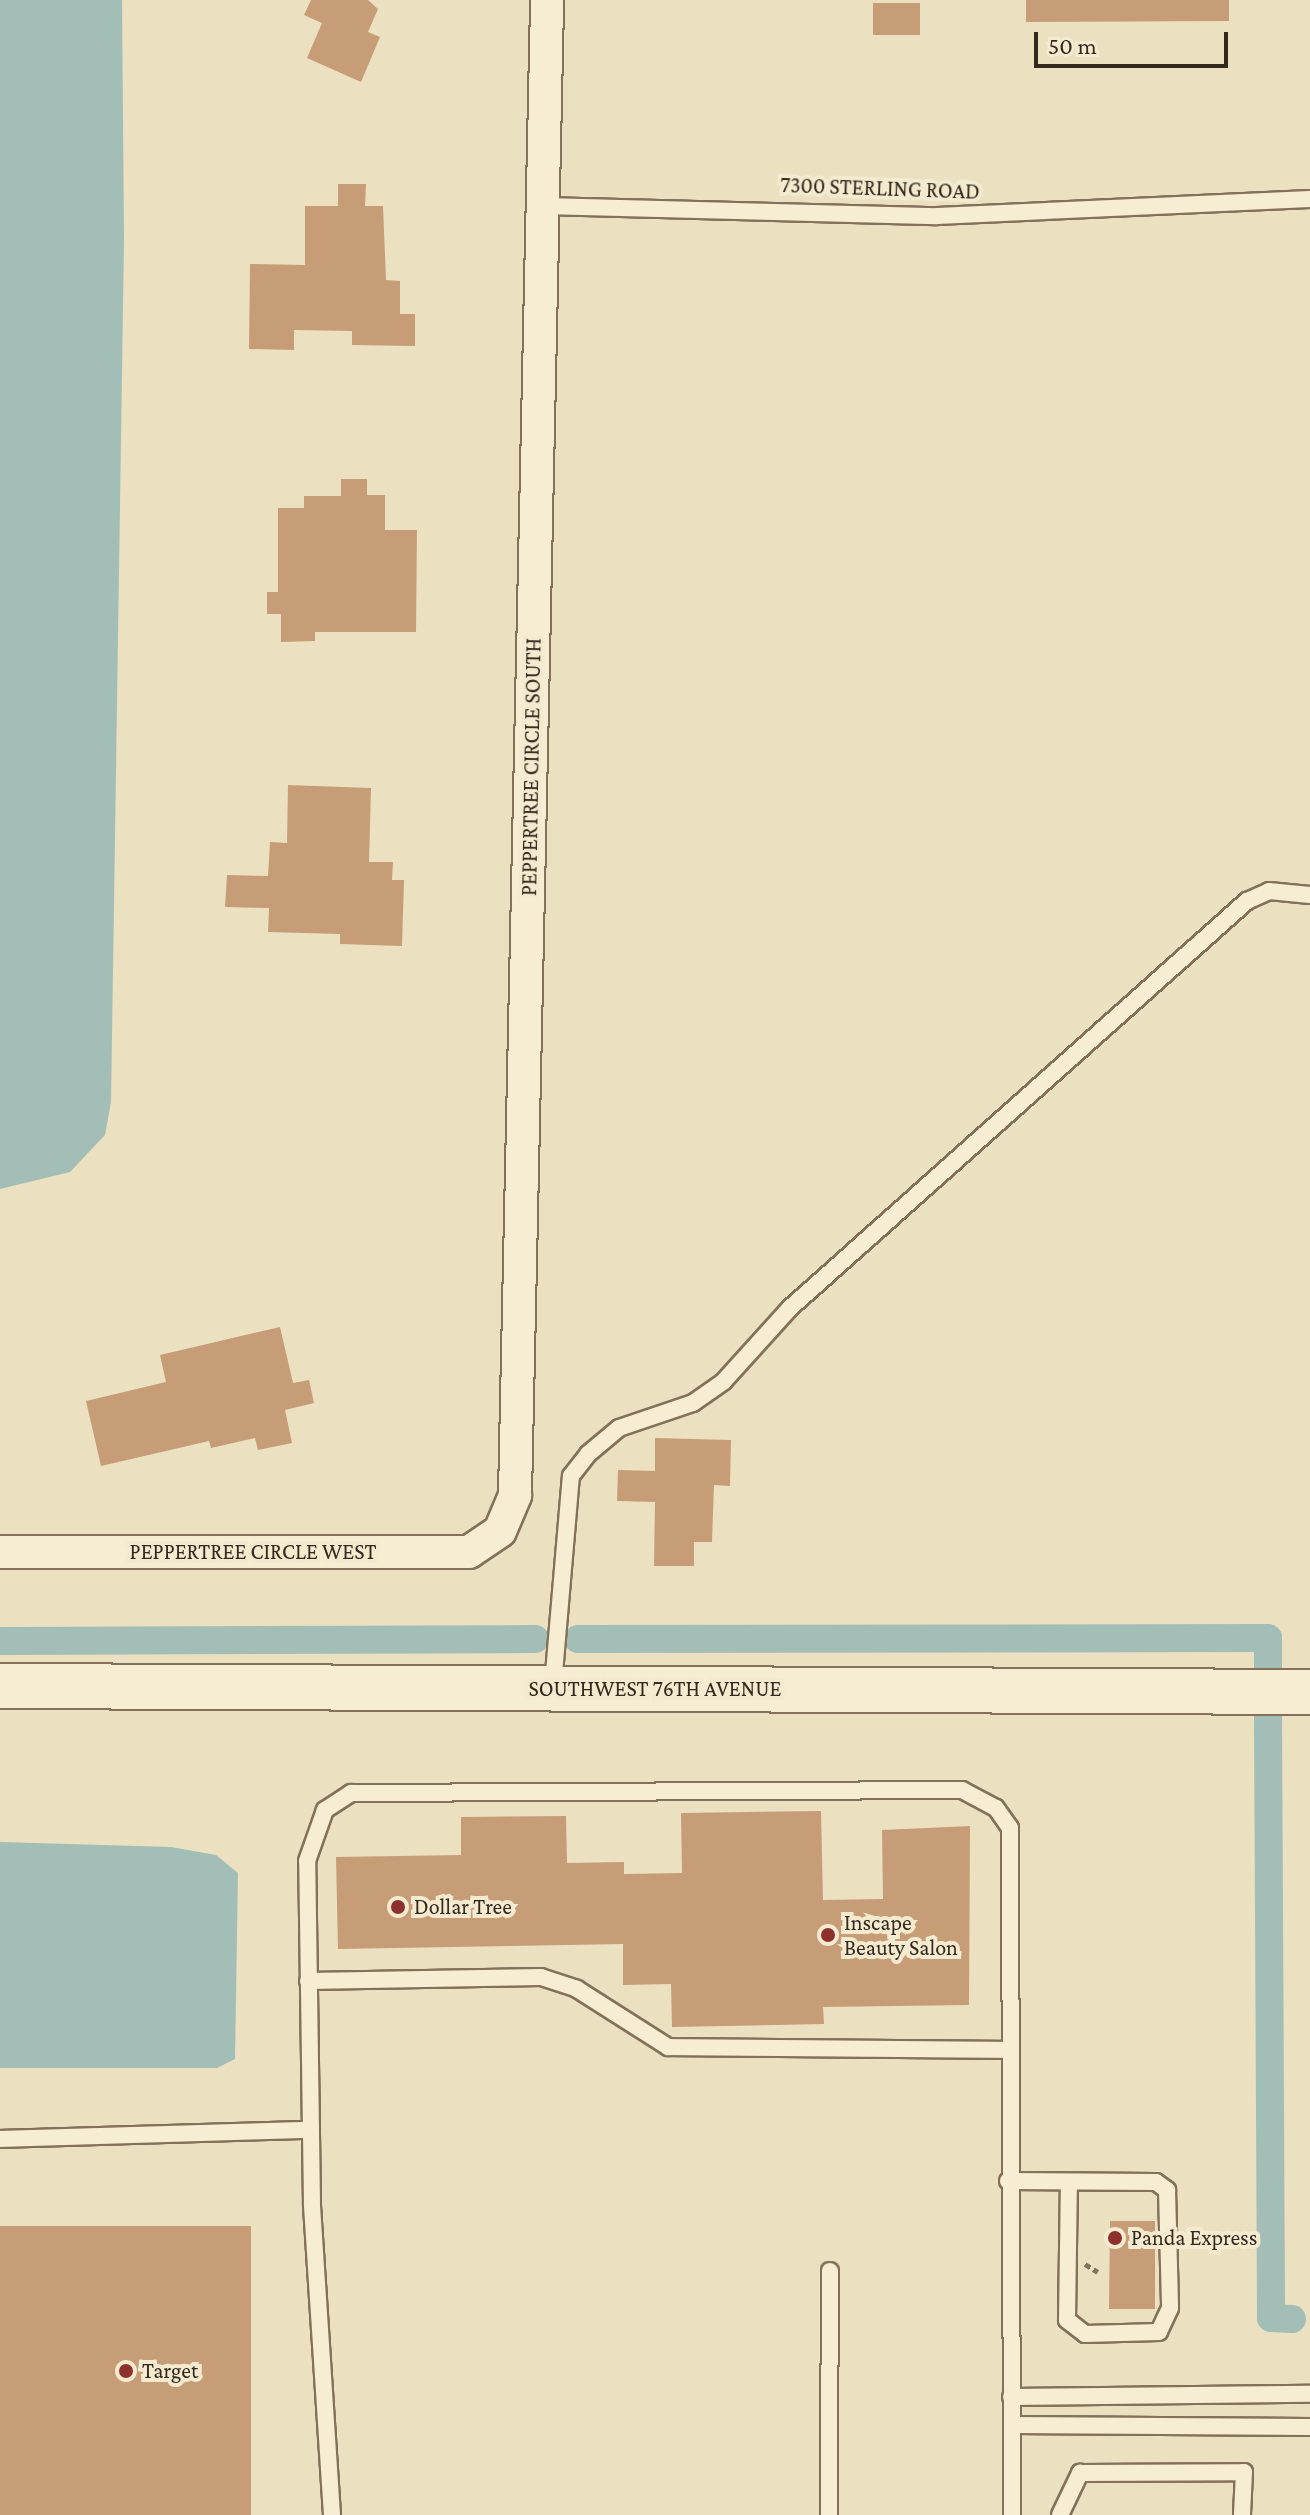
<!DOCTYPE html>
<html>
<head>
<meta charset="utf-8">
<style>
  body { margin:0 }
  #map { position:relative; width:1310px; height:2515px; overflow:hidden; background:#ebe0c0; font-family:"Crimson Pro",serif }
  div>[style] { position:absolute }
  .water>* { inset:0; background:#a3bdb7 }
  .canal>* { height:28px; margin:-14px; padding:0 14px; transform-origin:14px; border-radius:14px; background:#a3bdb7 }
  .building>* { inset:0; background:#c79d78 }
  .path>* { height:5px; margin-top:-2.5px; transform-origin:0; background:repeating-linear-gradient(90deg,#837159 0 6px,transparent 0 10px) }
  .roads { filter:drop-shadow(2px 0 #837159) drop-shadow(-2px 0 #837159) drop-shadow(0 2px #837159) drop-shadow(0 -2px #837159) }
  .lane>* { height:16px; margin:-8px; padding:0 8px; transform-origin:8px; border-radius:8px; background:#f6edd2 }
  .street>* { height:32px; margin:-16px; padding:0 16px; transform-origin:16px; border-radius:16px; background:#f6edd2 }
  .secondary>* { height:44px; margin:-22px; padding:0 22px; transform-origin:22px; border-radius:22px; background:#f6edd2 }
  .dots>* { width:22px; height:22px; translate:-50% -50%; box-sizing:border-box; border:4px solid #f3eacf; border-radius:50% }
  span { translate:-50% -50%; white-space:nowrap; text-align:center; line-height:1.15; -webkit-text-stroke:8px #f3eacf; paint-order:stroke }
  .street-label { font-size:22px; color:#33291d }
  .poi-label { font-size:22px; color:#33291d }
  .left { translate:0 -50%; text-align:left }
  .scale { position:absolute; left:1034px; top:32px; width:194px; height:36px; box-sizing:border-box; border:4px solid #33291d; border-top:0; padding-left:10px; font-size:24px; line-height:28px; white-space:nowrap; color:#33291d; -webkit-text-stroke:6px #f3eacf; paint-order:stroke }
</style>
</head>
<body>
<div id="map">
  <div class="water">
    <div style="clip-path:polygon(0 0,122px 0,124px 240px,111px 1102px,105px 1135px,70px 1172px,0 1189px)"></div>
    <div style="clip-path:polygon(0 1842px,171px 1847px,216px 1855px,238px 1873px,235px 2059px,217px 2068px,0 2068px)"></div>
  </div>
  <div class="canal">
    <div style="left:578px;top:1639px;width:690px;rotate:-0.08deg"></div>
    <div style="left:1268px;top:1638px;width:30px;rotate:90deg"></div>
    <div style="left:0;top:1641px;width:535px;rotate:-0.21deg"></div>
    <div style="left:1268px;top:1715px;width:603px;rotate:89.71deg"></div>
    <div style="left:1271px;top:2318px;width:21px;rotate:3deg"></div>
  </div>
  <div class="building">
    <div style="clip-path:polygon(311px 0,368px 0,378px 9px,368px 32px,380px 37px,361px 82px,307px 58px,322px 23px,304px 15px)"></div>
    <div style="clip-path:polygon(1026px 0,1229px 0,1229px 21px,1026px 22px)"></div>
    <div style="clip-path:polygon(873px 3px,920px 3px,920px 35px,873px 35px)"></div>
    <div style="clip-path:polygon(338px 184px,366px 184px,365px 206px,383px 206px,386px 280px,400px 281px,400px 314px,415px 314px,415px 346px,352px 345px,352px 331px,294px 330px,294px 350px,249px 349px,250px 264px,305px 265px,305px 206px,338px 206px)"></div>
    <div style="clip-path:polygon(341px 479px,367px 479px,367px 495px,385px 495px,385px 530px,417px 530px,416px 632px,315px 632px,315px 641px,281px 642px,281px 614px,267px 614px,267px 592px,278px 592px,278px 508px,304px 508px,304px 496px,341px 496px)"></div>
    <div style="clip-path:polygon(288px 785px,371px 788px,369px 862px,393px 862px,392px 880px,404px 880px,402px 946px,340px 944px,340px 934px,268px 932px,269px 908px,225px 907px,227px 875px,268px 876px,270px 842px,287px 843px)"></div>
    <div style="clip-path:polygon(280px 1327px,293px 1383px,309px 1380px,314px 1403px,285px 1410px,292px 1443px,258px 1450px,255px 1438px,211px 1448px,209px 1441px,101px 1466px,86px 1401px,166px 1382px,160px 1355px)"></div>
    <div style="clip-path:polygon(655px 1438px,731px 1440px,730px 1486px,714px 1485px,712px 1542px,694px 1542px,694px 1566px,654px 1566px,655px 1502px,617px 1501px,618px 1470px,655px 1471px)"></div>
    <div style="clip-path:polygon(821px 1811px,823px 1900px,883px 1899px,882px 1830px,970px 1826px,969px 2005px,823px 2007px,824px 2024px,672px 2027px,671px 1984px,623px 1985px,623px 1944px,338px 1949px,336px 1857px,461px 1855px,461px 1817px,566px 1816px,567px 1863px,624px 1862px,624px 1874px,682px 1873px,681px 1813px)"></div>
    <div style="clip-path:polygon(1110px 2221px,1155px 2221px,1155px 2309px,1109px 2309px)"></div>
    <div style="clip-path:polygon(0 2226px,251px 2226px,251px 2515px,0 2515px)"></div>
  </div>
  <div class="path">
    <div style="left:1085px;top:2264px;width:15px;rotate:32deg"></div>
  </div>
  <div class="roads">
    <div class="lane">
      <div style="left:544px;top:206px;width:393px;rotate:1.5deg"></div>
      <div style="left:937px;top:216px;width:373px;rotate:-2.6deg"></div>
      <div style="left:553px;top:1685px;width:210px;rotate:-85.1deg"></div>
      <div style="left:571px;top:1476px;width:28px;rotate:-52deg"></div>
      <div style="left:588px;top:1454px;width:40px;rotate:-40deg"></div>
      <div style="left:619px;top:1428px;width:78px;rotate:-18.7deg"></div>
      <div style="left:693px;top:1403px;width:38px;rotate:-35deg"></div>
      <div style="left:724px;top:1381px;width:98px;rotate:-47.9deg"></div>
      <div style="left:790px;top:1308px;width:612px;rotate:-41.69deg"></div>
      <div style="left:1247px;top:901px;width:24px;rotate:-24deg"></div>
      <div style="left:1269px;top:891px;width:41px;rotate:5.6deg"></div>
      <div style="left:308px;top:1981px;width:233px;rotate:-1deg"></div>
      <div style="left:541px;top:1977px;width:38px;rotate:18deg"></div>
      <div style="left:577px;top:1989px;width:108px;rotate:32.5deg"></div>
      <div style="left:668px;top:2047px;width:341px;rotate:0.5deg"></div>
      <div style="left:0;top:2139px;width:311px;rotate:-1.7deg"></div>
      <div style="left:1008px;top:2181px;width:148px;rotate:0.4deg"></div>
      <div style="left:1156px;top:2182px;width:14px;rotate:36deg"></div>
      <div style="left:1167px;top:2190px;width:118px;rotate:88.5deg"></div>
      <div style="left:1170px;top:2308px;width:26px;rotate:115deg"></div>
      <div style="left:1159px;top:2332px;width:74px;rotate:178.5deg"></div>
      <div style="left:1085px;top:2334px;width:23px;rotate:-142deg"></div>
      <div style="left:1067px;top:2320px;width:138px;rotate:-89.2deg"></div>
      <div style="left:1011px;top:2397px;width:299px;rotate:-0.6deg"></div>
      <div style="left:1012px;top:2425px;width:298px;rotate:0.4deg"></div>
      <div style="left:332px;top:2515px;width:312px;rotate:-93.7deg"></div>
      <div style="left:312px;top:2204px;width:343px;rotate:-90.8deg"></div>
      <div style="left:307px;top:1861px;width:54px;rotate:-70.6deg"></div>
      <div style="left:325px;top:1810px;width:31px;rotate:-33deg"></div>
      <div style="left:351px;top:1793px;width:611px;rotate:-0.28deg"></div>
      <div style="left:962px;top:1790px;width:38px;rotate:28deg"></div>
      <div style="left:996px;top:1808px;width:24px;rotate:55deg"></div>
      <div style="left:1010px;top:1828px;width:687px;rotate:89.83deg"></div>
      <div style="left:829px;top:2515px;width:244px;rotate:-89.8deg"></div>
      <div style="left:1060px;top:2515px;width:47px;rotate:-64.5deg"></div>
      <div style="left:1080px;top:2473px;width:164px;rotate:-0.3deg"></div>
      <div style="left:1244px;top:2472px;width:43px;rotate:92.7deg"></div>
    </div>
    <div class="street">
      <div style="left:0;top:1552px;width:469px"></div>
      <div style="left:469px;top:1552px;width:37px;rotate:-34deg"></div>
      <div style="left:500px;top:1531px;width:39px;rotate:-67deg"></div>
      <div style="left:515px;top:1495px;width:1495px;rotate:-88.77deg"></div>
    </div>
    <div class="secondary">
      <div style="left:0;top:1686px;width:1310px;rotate:0.26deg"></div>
    </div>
  </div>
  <div class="dots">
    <div style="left:398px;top:1907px;background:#8e312d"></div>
    <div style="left:828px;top:1935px;background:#8e312d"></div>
    <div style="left:1115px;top:2238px;background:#8e312d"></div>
    <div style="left:126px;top:2371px;background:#8e312d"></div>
  </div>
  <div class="street-label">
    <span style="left:880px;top:188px;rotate:2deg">7300 STERLING ROAD</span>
    <span style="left:531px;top:767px;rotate:-89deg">PEPPERTREE CIRCLE SOUTH</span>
    <span style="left:253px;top:1552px">PEPPERTREE CIRCLE WEST</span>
    <span style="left:655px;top:1689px">SOUTHWEST 76TH AVENUE</span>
  </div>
  <div class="poi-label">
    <span class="left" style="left:414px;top:1907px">Dollar Tree</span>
    <span class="left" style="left:844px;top:1935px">Inscape<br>Beauty Salon</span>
    <span class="left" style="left:1131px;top:2238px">Panda Express</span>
    <span class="left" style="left:142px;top:2371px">Target</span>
  </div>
  <div class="scale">50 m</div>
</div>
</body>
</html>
